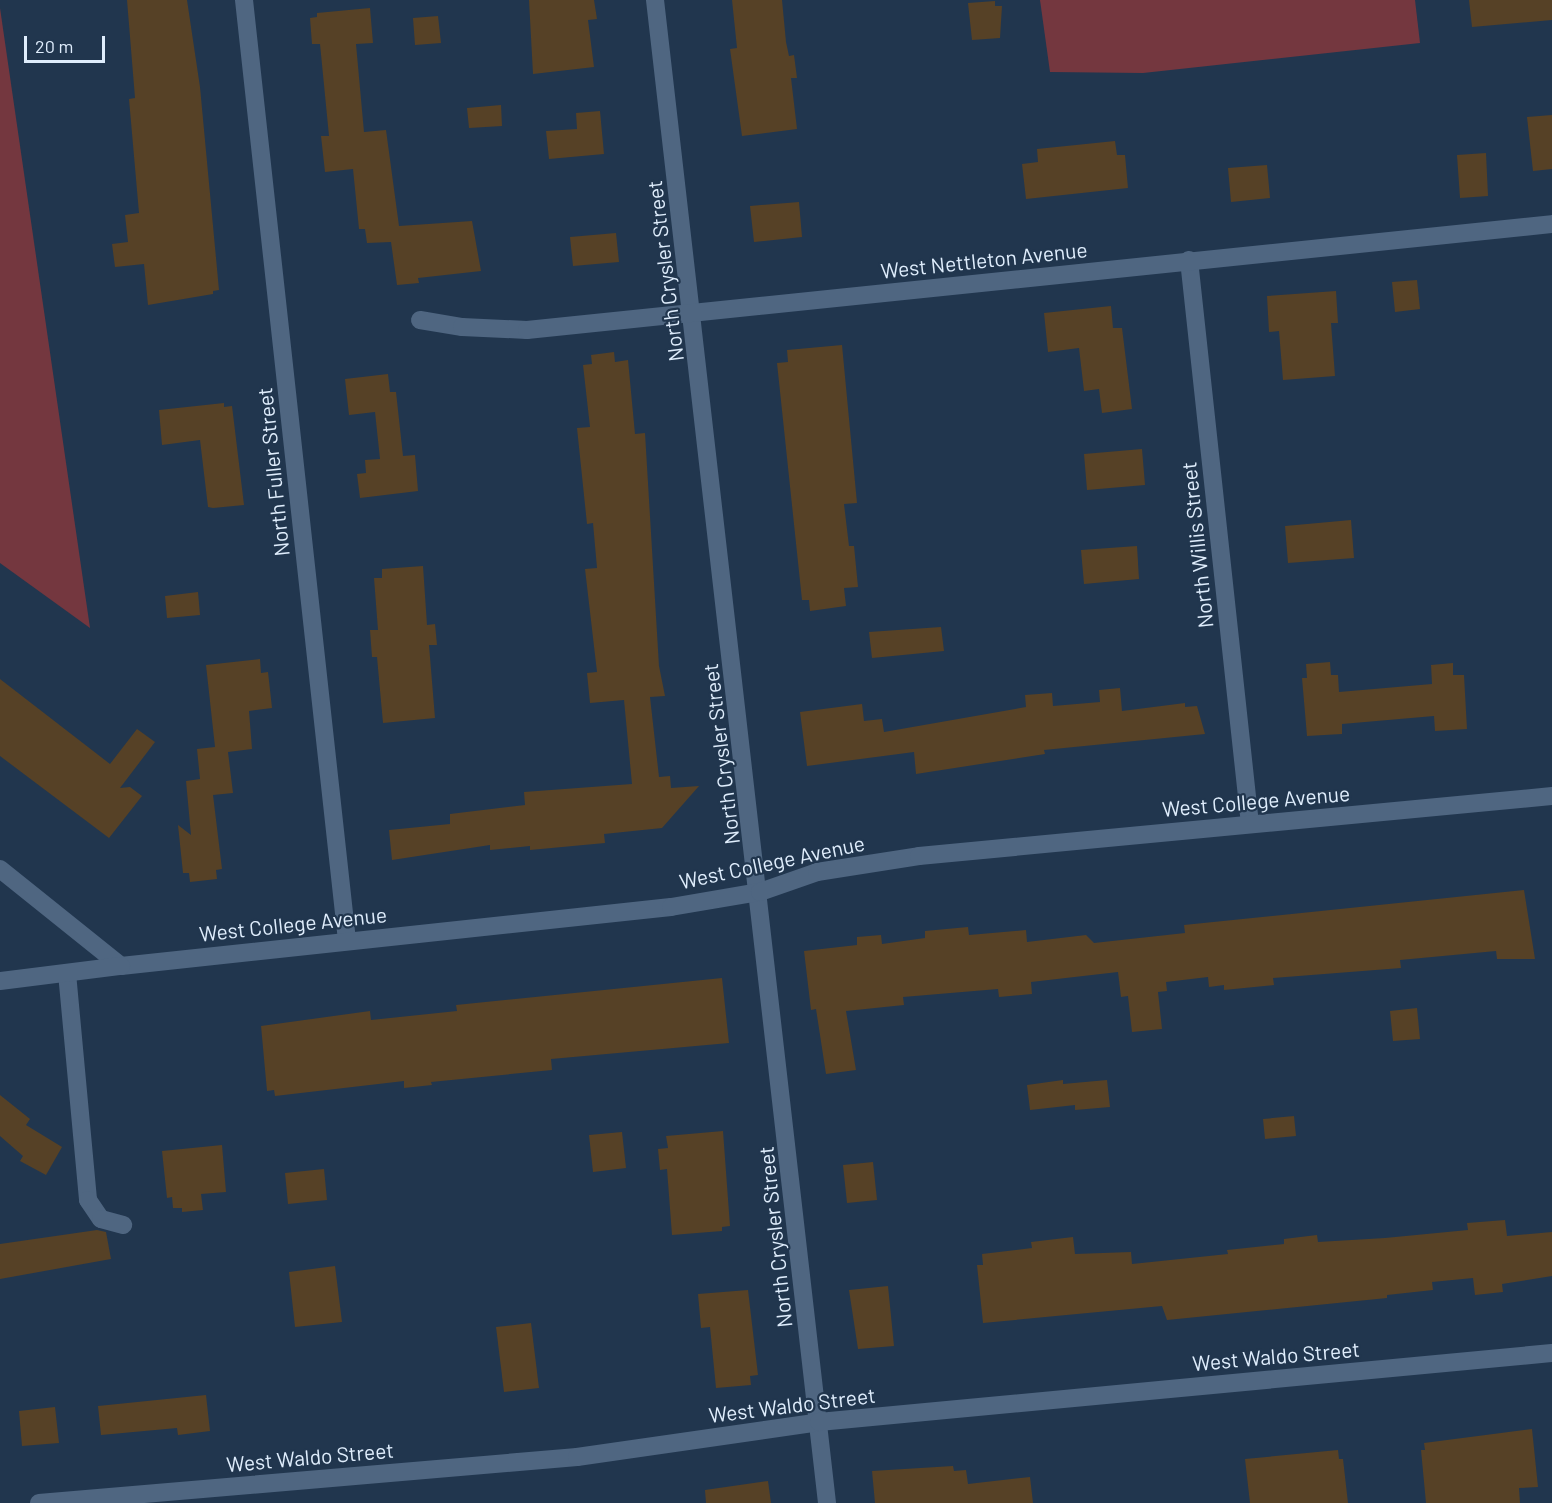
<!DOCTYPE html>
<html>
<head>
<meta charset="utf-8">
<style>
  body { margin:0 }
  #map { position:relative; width:1552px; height:1503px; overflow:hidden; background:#21364e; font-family:Barlow,sans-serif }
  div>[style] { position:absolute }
  .green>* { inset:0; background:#74373f }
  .building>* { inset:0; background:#564126 }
  .minor>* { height:18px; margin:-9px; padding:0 9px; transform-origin:9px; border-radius:9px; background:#4f6681 }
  span { translate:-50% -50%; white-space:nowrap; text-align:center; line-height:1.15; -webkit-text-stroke:4.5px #21364e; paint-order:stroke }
  .street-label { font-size:21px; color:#dfedfc }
  .scale { position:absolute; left:24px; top:36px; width:81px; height:27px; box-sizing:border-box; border:3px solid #dfedfc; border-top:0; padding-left:8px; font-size:18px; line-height:21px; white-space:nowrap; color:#dfedfc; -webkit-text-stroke:4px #21364e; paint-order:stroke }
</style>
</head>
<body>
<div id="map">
  <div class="green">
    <div style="clip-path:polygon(1040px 0,1415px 0,1420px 43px,1143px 73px,1050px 72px)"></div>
    <div style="clip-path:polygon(0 8px,90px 628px,0 563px)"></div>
  </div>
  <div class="building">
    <div style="clip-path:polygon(127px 0,187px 0,200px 87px,219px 290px,213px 291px,213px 294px,148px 305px,144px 264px,115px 267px,112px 244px,128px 242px,125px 215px,139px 213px,129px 99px,135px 98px)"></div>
    <div style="clip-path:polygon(529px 0,594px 0,597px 19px,588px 20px,594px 67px,533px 74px)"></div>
    <div style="clip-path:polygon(732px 0,782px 0,786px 42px,789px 56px,794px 55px,797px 78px,791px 78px,797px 129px,742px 136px,730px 49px,737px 48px)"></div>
    <div style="clip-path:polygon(1469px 0,1552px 0,1552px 20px,1472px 27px)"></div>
    <div style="clip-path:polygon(995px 1px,995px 6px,1002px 6px,1000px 38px,972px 40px,968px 3px)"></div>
    <div style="clip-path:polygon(370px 8px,373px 43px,356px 44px,364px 132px,386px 130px,399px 226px,472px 221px,481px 271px,418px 278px,419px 283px,397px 285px,391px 242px,367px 243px,365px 229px,359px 229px,353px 169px,325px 172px,321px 136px,329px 136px,320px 44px,312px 44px,310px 18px,317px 17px,317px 13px)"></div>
    <div style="clip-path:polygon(438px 16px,441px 43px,415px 45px,413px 18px)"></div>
    <div style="clip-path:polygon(501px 105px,502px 126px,469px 128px,467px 108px)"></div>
    <div style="clip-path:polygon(600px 111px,604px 154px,549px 159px,546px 131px,577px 129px,576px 113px)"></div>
    <div style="clip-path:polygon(1552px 115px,1552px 169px,1533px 171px,1527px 117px)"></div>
    <div style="clip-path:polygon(1115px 141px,1117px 155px,1125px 155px,1128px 188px,1026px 199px,1022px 164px,1038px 162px,1037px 149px)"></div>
    <div style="clip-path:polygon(1486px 153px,1488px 196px,1460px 198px,1457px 155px)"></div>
    <div style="clip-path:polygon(1267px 165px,1270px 198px,1231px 202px,1228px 168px)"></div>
    <div style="clip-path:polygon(799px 202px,802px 237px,754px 242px,750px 206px)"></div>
    <div style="clip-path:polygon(616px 233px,619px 262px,573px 266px,570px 237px)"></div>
    <div style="clip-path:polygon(1417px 280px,1420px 309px,1395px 312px,1392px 282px)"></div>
    <div style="clip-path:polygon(1336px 291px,1338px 323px,1331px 323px,1335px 376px,1283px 380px,1279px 331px,1269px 332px,1267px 296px)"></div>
    <div style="clip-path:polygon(1111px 306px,1113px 328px,1122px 328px,1132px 409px,1102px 413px,1099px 389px,1084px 391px,1079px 348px,1048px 352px,1044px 313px)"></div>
    <div style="clip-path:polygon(842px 345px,857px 503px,844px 504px,849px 546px,854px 546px,858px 587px,844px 588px,846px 606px,810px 611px,809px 600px,802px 600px,777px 363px,788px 362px,787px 350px)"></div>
    <div style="clip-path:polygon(614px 352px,615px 362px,628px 360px,635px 434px,645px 433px,659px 666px,665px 696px,650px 697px,659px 777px,670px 776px,671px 788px,699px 786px,662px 828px,604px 834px,605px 843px,530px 850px,530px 846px,490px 850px,490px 845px,392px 860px,389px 830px,450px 824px,450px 814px,525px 805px,524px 792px,632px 784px,624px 700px,590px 703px,587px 673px,597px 672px,585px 569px,597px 568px,593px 523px,587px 524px,577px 428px,590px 427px,583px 365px,592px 364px,591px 355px)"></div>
    <div style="clip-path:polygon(388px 374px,390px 392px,396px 392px,403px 456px,415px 455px,418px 491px,360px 498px,357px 474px,366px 473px,365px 460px,380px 459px,375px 412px,349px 415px,345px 379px)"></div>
    <div style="clip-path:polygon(224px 403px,224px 407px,232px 406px,244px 505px,213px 508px,208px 507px,200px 440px,162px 445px,159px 410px)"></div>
    <div style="clip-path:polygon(1142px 449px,1145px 485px,1087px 490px,1084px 454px)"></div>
    <div style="clip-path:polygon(1351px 520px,1354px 558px,1288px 563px,1285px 526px)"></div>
    <div style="clip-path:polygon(1137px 546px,1139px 579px,1084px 584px,1081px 550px)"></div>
    <div style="clip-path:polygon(423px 566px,427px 625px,435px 624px,437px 645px,429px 645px,435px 718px,383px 723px,377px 657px,372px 657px,370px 630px,378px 630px,374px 578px,382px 578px,382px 569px)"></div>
    <div style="clip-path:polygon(198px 592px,200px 615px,167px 618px,165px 596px)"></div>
    <div style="clip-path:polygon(941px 627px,944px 651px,872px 658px,869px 632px)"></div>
    <div style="clip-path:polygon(260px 659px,261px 673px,268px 672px,272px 708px,249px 711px,252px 749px,228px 752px,233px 793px,213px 795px,222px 869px,216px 870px,217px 879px,190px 882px,189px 873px,183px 873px,178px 825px,191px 835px,186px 781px,200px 779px,197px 749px,215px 747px,206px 665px)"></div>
    <div style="clip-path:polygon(1330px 662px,1331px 675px,1338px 675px,1339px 692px,1432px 684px,1431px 665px,1453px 663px,1453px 675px,1464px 675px,1467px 729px,1435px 731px,1434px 716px,1342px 724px,1342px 734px,1307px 736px,1302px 678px,1307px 678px,1306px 664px)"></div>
    <div style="clip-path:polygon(0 679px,110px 764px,137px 729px,155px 742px,120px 788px,130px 787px,142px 796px,109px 838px,0 756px)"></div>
    <div style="clip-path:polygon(1120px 688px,1122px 711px,1185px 703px,1185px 707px,1197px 706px,1205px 734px,1044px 750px,1045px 754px,916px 774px,914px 752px,807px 766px,800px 712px,862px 704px,864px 721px,882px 719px,884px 732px,1026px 707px,1025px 695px,1052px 693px,1053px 706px,1100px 702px,1099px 690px)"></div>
    <div style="clip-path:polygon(1524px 890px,1535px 959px,1497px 959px,1496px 951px,1400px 960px,1401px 968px,1273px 978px,1274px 985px,1224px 990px,1224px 985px,1209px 987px,1208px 977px,1166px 982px,1167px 991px,1158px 992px,1162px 1029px,1132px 1032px,1128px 996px,1121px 997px,1118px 972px,1031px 982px,1032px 994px,999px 997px,998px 989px,903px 997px,904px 1005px,846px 1011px,856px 1070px,826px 1074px,816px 1009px,811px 1010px,804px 951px,857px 945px,857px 937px,881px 935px,882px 944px,925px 938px,925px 931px,968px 927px,969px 935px,1026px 930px,1027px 942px,1086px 935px,1094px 943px,1185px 933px,1184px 925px)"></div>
    <div style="clip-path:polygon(722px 978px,729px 1043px,551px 1059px,552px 1070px,431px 1082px,432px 1085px,404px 1088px,404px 1081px,275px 1096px,274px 1090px,267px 1091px,261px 1026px,370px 1011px,371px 1020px,457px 1011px,456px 1005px)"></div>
    <div style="clip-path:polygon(1417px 1008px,1420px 1039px,1393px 1041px,1390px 1011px)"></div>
    <div style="clip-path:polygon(1063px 1080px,1063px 1084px,1107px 1080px,1110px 1107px,1075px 1110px,1075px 1105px,1030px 1110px,1027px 1085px)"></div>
    <div style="clip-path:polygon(0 1095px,30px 1119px,26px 1125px,62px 1147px,46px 1175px,20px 1161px,23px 1156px,0 1136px)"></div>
    <div style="clip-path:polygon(1294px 1116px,1296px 1136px,1265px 1139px,1263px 1119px)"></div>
    <div style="clip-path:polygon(723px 1131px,730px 1226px,722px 1227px,722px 1231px,672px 1235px,667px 1169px,660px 1170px,658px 1149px,668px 1148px,666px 1136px)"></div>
    <div style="clip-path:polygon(622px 1132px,626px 1168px,593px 1172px,589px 1135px)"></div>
    <div style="clip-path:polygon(222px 1145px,226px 1192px,201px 1194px,203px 1210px,182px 1212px,182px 1208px,173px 1208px,172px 1197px,167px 1198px,162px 1151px)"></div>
    <div style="clip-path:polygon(873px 1162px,877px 1200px,847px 1203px,843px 1165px)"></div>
    <div style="clip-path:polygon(324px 1169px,327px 1200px,288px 1204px,285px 1173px)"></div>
    <div style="clip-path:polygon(1505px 1220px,1507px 1236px,1552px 1232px,1552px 1276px,1502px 1284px,1503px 1292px,1475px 1295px,1473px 1278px,1432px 1282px,1433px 1290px,1387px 1295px,1387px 1298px,1167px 1320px,1162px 1306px,983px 1323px,977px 1265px,983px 1265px,982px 1254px,1032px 1248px,1031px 1242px,1073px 1237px,1075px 1254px,1131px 1252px,1132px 1264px,1228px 1254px,1227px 1250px,1284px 1244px,1284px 1239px,1317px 1235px,1318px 1242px,1385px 1238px,1468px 1230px,1467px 1223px)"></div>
    <div style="clip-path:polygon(97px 1230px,106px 1232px,111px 1259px,0 1279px,0 1244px)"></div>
    <div style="clip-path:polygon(335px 1266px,342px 1322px,295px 1327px,289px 1272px)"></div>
    <div style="clip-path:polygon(888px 1286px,894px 1346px,858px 1349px,849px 1290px)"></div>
    <div style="clip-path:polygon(748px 1290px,758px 1375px,750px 1376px,751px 1385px,716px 1388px,710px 1327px,701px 1328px,698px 1294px)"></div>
    <div style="clip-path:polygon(531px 1323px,539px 1388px,504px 1392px,496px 1327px)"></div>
    <div style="clip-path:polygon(206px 1395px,210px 1431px,178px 1435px,177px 1428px,101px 1435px,98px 1406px)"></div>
    <div style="clip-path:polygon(55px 1407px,59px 1443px,22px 1446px,19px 1411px)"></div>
    <div style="clip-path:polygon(1532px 1429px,1538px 1487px,1519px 1488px,1520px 1503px,1426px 1503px,1421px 1450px,1425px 1450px,1424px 1443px)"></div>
    <div style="clip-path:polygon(1338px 1450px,1339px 1459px,1343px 1459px,1348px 1503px,1250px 1503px,1245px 1459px)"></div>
    <div style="clip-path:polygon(953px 1466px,954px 1471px,966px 1470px,968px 1484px,1030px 1477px,1033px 1503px,875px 1503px,872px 1471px)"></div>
    <div style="clip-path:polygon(768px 1481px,771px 1503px,706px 1503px,705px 1490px)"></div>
  </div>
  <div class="minor">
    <div style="left:244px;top:0;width:946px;rotate:83.75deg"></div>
    <div style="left:655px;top:0;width:1513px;rotate:83.47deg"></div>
    <div style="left:1189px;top:260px;width:567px;rotate:83.83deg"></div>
    <div style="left:420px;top:320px;width:43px;rotate:9.5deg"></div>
    <div style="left:462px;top:327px;width:65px;rotate:2.6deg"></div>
    <div style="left:527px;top:330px;width:1030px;rotate:-5.9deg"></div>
    <div style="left:0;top:869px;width:155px;rotate:38.7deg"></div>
    <div style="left:121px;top:966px;width:553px;rotate:-6.12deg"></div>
    <div style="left:671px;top:907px;width:90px;rotate:-9.6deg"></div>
    <div style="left:760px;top:892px;width:60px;rotate:-19.3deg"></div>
    <div style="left:817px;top:872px;width:103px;rotate:-8.9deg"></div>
    <div style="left:919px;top:856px;width:636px;rotate:-5.41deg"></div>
    <div style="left:67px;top:973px;width:228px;rotate:84.7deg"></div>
    <div style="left:88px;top:1200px;width:23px;rotate:56deg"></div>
    <div style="left:101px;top:1219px;width:23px;rotate:15deg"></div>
    <div style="left:0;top:981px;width:122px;rotate:-7.1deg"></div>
    <div style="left:39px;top:1503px;width:540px;rotate:-4.89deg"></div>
    <div style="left:577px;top:1457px;width:245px;rotate:-8.2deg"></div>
    <div style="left:819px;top:1422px;width:736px;rotate:-5.38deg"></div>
  </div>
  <div class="street-label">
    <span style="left:984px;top:260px;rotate:-6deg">West Nettleton Avenue</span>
    <span style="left:665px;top:271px;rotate:-97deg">North Crysler Street</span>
    <span style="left:273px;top:472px;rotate:-96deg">North Fuller Street</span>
    <span style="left:1197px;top:545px;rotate:-96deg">North Willis Street</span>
    <span style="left:721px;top:754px;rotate:-97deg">North Crysler Street</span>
    <span style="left:1256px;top:801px;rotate:-5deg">West College Avenue</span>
    <span style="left:772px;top:862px;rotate:-12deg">West College Avenue</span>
    <span style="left:293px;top:924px;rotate:-6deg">West College Avenue</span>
    <span style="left:775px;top:1237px;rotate:-96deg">North Crysler Street</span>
    <span style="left:1276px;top:1356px;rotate:-5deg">West Waldo Street</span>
    <span style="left:792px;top:1405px;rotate:-7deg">West Waldo Street</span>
    <span style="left:310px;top:1457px;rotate:-5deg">West Waldo Street</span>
  </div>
  <div class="scale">20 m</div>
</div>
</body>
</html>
